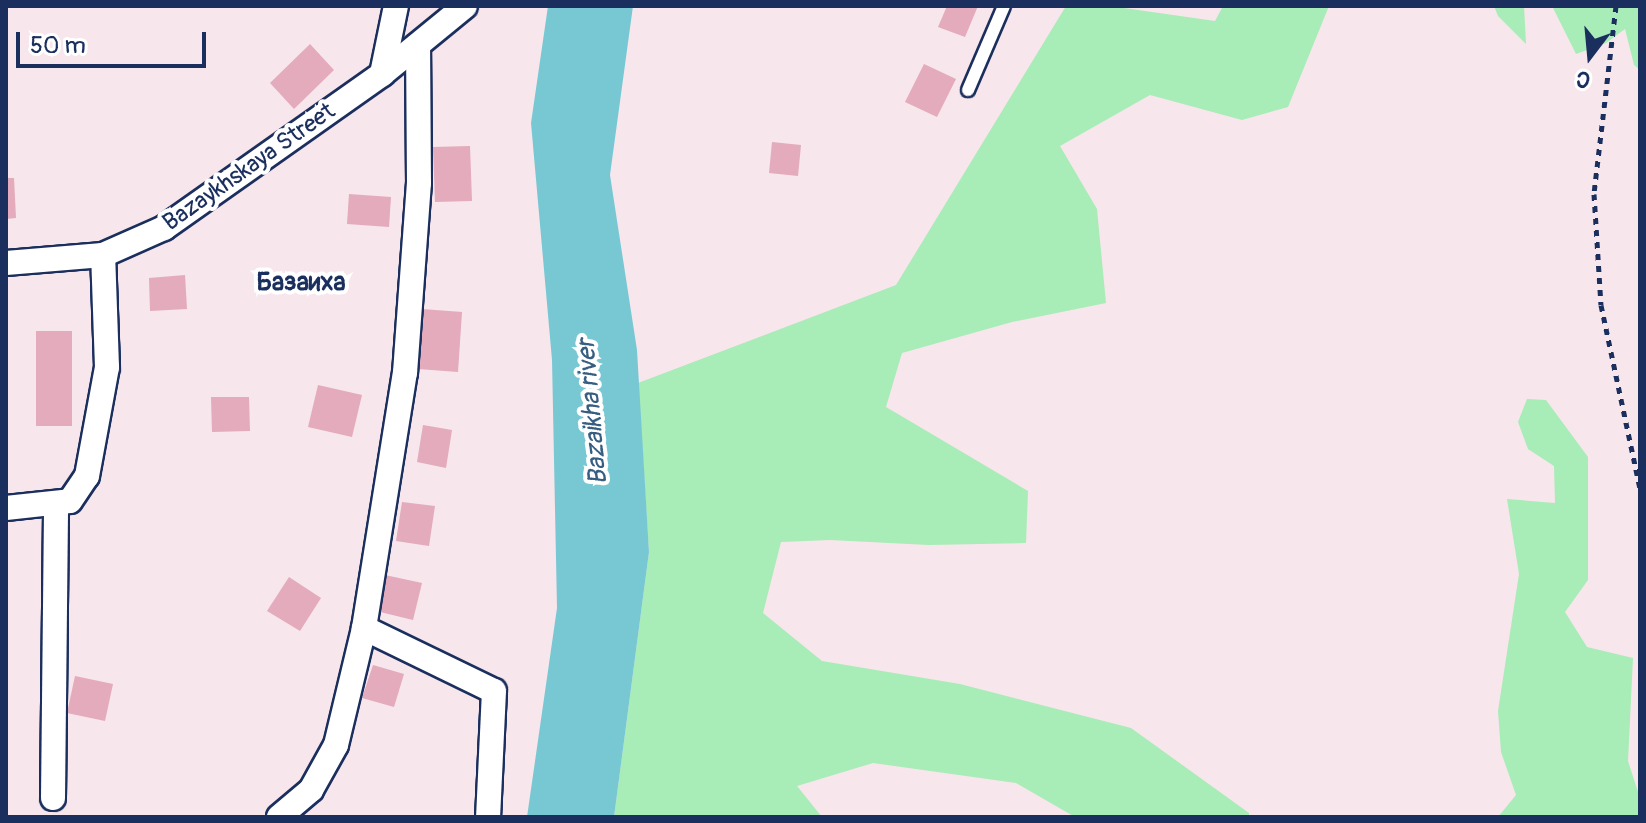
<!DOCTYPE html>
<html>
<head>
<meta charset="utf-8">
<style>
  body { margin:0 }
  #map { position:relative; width:1646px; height:823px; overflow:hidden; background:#f7e6eb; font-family:Pangolin,sans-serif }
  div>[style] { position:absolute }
  .green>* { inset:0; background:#a8ecb7 }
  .water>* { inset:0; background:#78c8d4 }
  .building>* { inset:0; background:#e3abbc }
  .path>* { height:5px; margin-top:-2.5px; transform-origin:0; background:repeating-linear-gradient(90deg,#1b2f5e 0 6px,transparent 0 12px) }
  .roads { filter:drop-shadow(2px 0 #1b2f5e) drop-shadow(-2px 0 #1b2f5e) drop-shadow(0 2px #1b2f5e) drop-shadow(0 -2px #1b2f5e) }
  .lane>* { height:12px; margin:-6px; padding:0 6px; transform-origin:6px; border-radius:6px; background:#fff }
  .street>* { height:24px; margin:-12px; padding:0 12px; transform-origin:12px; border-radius:12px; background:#fff }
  span { translate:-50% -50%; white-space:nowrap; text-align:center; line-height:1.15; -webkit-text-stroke:8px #fff; paint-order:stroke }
  .street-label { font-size:24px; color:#1b2f5e }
  .neighbourhood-label { font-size:26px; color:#1b2f5e; font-weight:700 }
  .water-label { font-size:26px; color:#375d81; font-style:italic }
  .frame { position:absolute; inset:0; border:8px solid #1b2f5e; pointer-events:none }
  .north { position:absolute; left:1550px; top:16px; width:80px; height:80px; -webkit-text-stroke:6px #fff; paint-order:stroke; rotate:196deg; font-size:22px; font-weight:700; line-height:32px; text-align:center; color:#1b2f5e }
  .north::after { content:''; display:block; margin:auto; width:28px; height:36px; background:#1b2f5e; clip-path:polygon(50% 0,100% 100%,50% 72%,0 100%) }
  .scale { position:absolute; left:16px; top:32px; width:190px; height:36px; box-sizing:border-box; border:4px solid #1b2f5e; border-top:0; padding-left:10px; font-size:24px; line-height:28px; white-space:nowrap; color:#1b2f5e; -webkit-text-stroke:6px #fff; paint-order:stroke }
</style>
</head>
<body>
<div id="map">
  <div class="green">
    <div style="clip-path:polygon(1066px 6px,1110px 6px,1215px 21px,1223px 6px,1329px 6px,1288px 107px,1242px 120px,1150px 95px,1060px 146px,1097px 209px,1106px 303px,1012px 322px,902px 353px,886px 407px,1028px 491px,1026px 543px,929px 545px,830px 540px,781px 542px,763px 613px,822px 661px,960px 684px,1131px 728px,1249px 813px,1249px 817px,1075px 817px,1016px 783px,873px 763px,797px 786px,822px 817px,614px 817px,649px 552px,638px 383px,896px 285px)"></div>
    <div style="clip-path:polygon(1494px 6px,1524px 6px,1526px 44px,1498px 16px)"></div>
    <div style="clip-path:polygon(1552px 6px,1640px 6px,1640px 70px,1634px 65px,1625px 29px,1606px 43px,1576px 54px)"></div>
    <div style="clip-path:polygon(1527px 399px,1546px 400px,1588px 457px,1588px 580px,1565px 612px,1587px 647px,1633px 658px,1628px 761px,1640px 798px,1640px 817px,1498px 817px,1516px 795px,1501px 752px,1498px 711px,1519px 574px,1507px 499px,1555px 503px,1554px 466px,1528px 449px,1518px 422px)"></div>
  </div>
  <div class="water">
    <div style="clip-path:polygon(548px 6px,633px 6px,610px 175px,637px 350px,649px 552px,614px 817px,527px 817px,557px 608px,552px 360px,531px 123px)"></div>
  </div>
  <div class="building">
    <div style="clip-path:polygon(947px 6px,978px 6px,965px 37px,938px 27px)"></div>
    <div style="clip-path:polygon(310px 44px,334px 70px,294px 109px,270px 83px)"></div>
    <div style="clip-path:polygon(924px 64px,956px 79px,937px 117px,905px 102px)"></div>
    <div style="clip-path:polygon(772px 142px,801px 145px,798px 176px,769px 173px)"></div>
    <div style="clip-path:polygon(470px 146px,472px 201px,435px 202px,433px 147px)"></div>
    <div style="clip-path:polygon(6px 178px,14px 178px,16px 218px,6px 219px)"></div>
    <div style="clip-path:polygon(349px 194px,391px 197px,389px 227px,347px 224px)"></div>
    <div style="clip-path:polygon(185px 275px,187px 309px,150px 311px,149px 278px)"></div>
    <div style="clip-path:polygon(422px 309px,462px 312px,458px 372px,418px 369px)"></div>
    <div style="clip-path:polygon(36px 331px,72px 331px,72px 426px,36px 426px)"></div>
    <div style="clip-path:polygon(318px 385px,362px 395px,352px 437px,308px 427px)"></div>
    <div style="clip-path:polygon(211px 397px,249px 397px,250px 431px,212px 432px)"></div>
    <div style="clip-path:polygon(423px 425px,452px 430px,446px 468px,417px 462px)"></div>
    <div style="clip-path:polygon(402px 502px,435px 506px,429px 546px,396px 541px)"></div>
    <div style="clip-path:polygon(385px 575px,422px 583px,413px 620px,376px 611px)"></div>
    <div style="clip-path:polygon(289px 577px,321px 598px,300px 631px,267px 611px)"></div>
    <div style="clip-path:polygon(373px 665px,404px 674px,394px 707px,362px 698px)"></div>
    <div style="clip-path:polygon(75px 676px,113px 684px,105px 721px,67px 713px)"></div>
  </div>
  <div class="path">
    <div style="left:1616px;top:6px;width:189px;rotate:96.7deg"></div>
    <div style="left:1594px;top:194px;width:111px;rotate:86.4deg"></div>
    <div style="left:1601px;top:305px;width:187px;rotate:78deg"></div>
  </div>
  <div class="roads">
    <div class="lane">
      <div style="left:968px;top:90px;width:91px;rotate:-66.8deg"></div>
    </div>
    <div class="street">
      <div style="left:382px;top:74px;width:69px;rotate:-78.4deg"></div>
      <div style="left:6px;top:263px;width:97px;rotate:-4.7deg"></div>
      <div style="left:103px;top:255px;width:67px;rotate:-23.9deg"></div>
      <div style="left:164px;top:228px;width:267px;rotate:-35.2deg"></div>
      <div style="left:382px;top:74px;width:107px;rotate:-39.3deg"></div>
      <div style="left:6px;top:508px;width:64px;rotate:-6.2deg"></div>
      <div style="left:70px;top:501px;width:30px;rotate:-56deg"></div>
      <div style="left:87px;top:476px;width:111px;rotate:-79.6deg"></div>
      <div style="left:107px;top:367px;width:112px;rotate:-92deg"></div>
      <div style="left:364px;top:628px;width:144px;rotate:25.9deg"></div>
      <div style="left:494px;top:691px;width:126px;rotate:92.7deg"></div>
      <div style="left:53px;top:798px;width:293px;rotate:-89.4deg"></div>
      <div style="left:279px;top:817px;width:42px;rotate:-40.2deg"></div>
      <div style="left:311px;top:790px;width:51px;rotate:-60.9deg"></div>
      <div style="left:336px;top:745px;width:120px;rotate:-76.5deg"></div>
      <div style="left:364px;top:628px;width:258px;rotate:-80.9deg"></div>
      <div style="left:405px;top:373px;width:191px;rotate:-85.8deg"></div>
      <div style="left:419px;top:183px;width:138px;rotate:-90.4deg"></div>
    </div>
  </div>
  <div class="street-label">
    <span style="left:249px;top:167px;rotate:-35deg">Bazaykhskaya Street</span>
  </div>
  <div class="neighbourhood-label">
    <span style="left:301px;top:283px">Базаиха</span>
  </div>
  <div class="water-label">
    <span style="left:593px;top:412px;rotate:-95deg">Bazaikha river</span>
  </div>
  <div class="frame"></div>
  <div class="north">С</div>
  <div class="scale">50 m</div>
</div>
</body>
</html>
